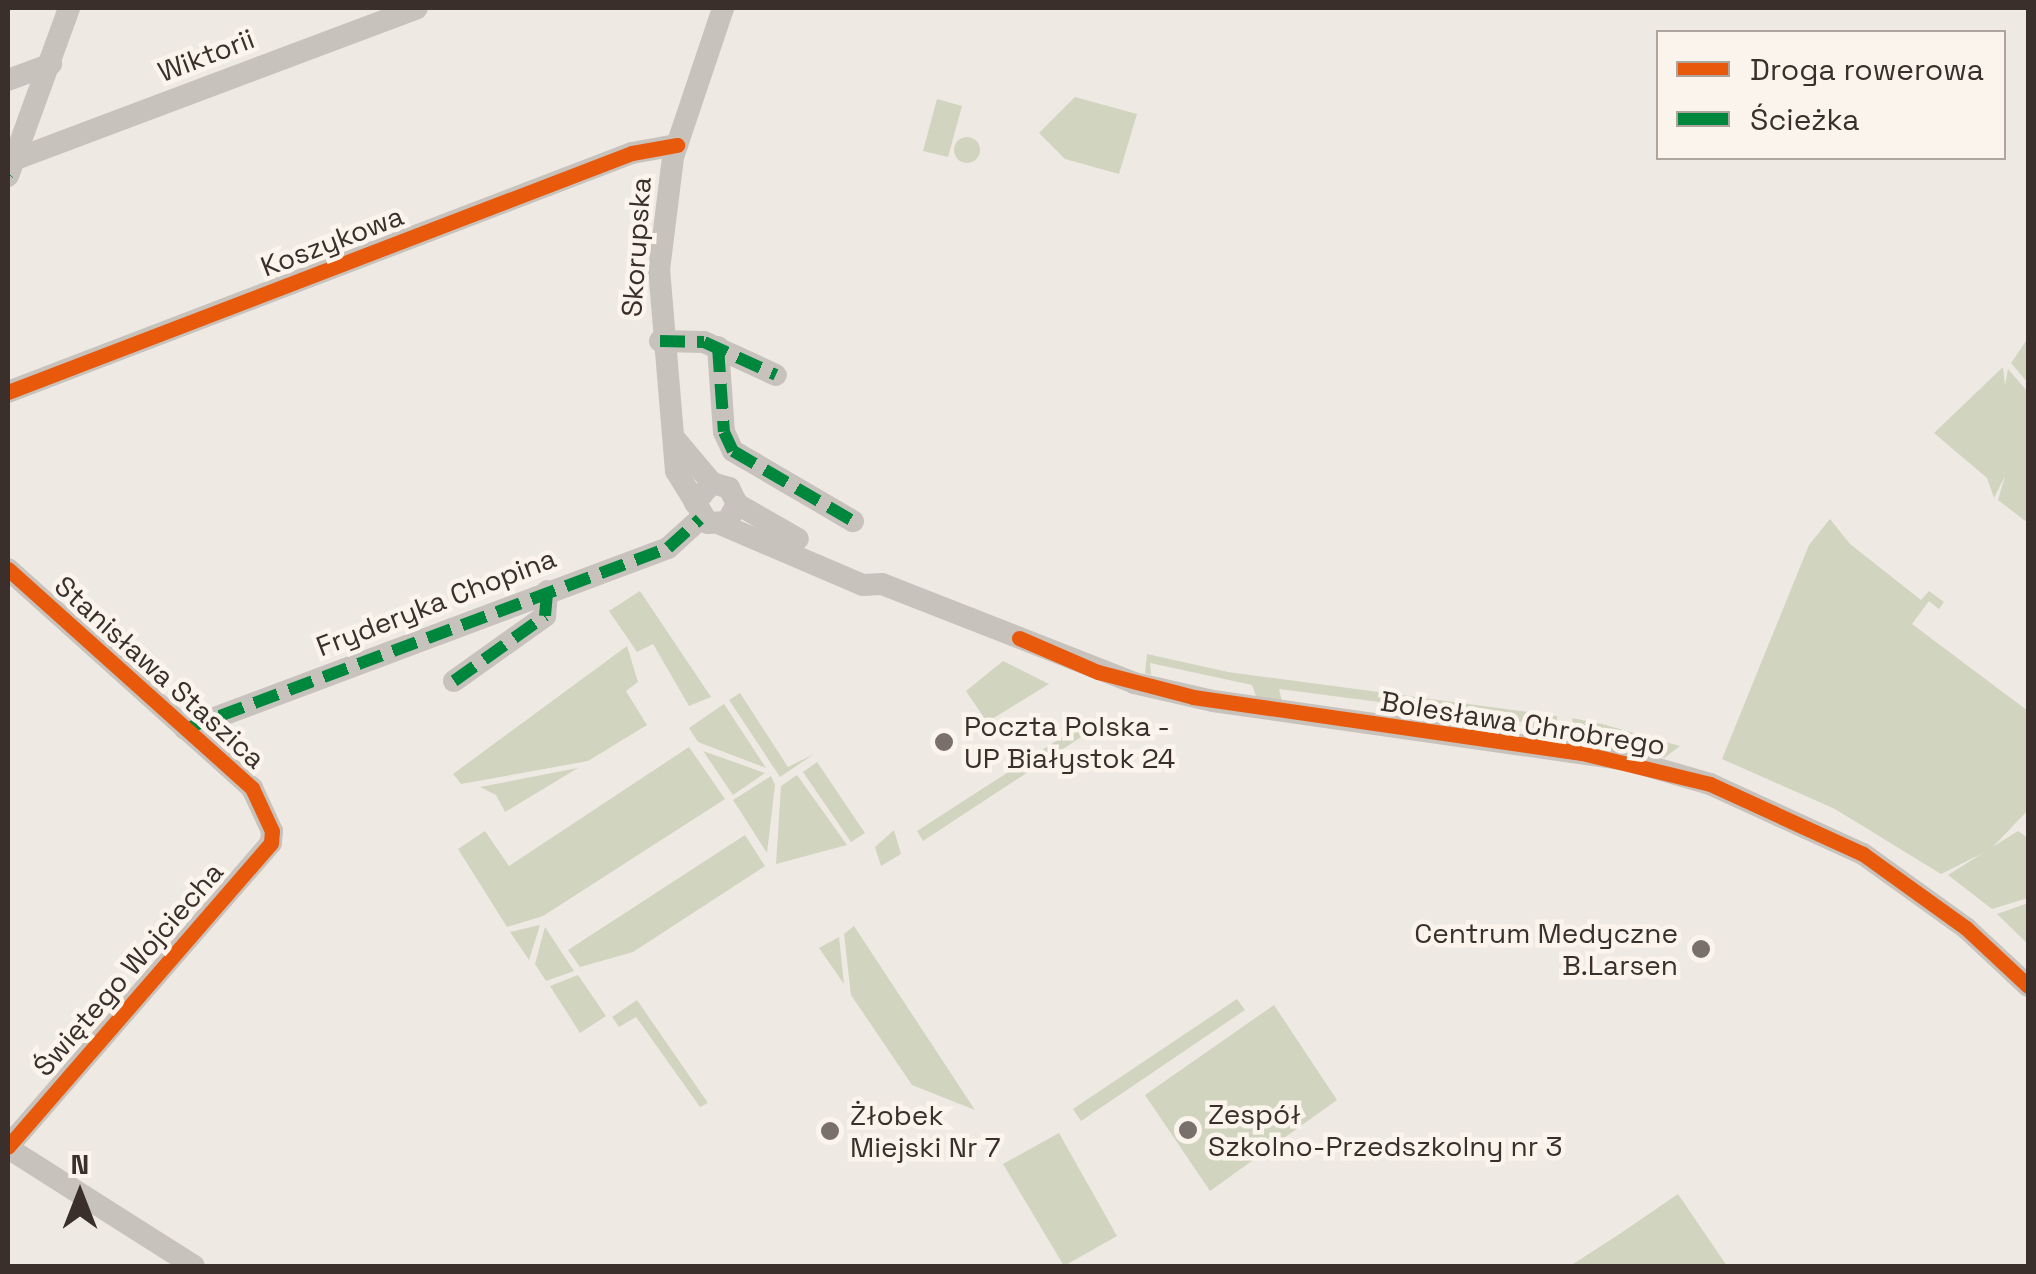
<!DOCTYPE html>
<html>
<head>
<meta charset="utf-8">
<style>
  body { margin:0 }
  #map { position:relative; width:2036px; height:1274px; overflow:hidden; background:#efe9e4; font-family:"Space Grotesk",sans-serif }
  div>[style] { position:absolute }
  .green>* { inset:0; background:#d1d4be }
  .round { border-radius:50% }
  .minor>* { height:22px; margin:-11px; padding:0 11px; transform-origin:11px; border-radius:11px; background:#c8c2bd }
  .quiet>* { height:12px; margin-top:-6px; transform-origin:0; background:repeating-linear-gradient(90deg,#00873e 0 25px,transparent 0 37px) }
  .cycleway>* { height:15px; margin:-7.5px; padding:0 7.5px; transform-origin:7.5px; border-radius:7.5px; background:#e8590c }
  .dots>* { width:28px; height:28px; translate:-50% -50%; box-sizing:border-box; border:5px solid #fbf4ec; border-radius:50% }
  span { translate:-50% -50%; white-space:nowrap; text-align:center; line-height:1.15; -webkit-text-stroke:9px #fbf4ec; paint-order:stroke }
  .street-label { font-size:28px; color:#3a2f2a }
  .poi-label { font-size:28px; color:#3a2f2a }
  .left { translate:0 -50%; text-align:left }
  .right { translate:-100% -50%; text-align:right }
  .frame { position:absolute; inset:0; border:10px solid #3a2f2a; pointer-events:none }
  .legend { position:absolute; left:1656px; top:30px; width:350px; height:130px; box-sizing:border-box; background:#fbf4ec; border:2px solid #aea59e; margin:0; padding:12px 18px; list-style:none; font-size:30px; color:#3a2f2a }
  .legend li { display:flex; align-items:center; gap:20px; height:50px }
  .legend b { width:50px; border:2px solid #aea59e }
  .north { position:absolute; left:30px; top:1144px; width:100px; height:100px; -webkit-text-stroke:8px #fbf4ec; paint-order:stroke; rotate:0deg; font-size:28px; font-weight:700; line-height:40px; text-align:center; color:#3a2f2a }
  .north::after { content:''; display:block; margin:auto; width:35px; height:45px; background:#3a2f2a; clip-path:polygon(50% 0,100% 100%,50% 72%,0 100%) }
</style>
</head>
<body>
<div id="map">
  <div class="green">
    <div style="clip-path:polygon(1075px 97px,1137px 114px,1119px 174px,1065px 159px,1039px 133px)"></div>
    <div style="clip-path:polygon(937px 99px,962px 106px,948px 157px,923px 151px)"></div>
    <div class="round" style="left:954px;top:137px;width:26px;height:26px"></div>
    <div style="clip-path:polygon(2028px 338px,2028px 383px,2011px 363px)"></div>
    <div style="clip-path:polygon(2003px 367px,2005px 386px,2008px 369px,2028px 392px,2028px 523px,1998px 500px,2005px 476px,1994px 498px,1987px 478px,1934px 433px)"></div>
    <div style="clip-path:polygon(1830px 519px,1850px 544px,1921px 600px,1929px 591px,1944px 602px,1939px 609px,1929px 601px,1912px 624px,2028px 711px,2028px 810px,1991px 849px,1941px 874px,1835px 809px,1722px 759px,1809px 545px)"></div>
    <div style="clip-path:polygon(640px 591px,711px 697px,689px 706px,653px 644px,637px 652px,609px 611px)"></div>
    <div style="clip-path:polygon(627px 646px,638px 682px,626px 691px,647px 725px,588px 761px,461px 784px,453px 774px)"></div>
    <div style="clip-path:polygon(1147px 654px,1228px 672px,1557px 716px,1556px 729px,1542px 737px,1533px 736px,1529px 723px,1428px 709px,1430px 721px,1412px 719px,1410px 706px,1279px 689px,1282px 702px,1257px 699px,1252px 685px,1150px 663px,1151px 675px,1145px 673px)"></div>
    <div style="clip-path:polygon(1003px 661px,1049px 684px,987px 722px,966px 691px)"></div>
    <div style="clip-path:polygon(740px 693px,788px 767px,814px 754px,780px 777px,729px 700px)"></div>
    <div style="clip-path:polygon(724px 704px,766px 768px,698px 742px,689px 728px)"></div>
    <div style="clip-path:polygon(1076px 715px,1098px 726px,923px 841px,917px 831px,1070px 732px,1064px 722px)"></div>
    <div style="clip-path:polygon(1572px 718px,1602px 724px,1680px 746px,1664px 758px,1584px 743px,1575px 736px)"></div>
    <div style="clip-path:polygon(689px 747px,725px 799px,543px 916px,507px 927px,458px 849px,485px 831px,509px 866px)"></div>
    <div style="clip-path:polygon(703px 751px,765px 773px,733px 795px)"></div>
    <div style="clip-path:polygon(817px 762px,865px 833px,851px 842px,803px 772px)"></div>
    <div style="clip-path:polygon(578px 768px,505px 812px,496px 795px,480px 787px)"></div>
    <div style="clip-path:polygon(797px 775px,847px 845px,776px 864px,781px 786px)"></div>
    <div style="clip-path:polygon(771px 776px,775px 785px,767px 853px,733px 800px)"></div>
    <div style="clip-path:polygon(894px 830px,901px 854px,881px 866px,875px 847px)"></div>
    <div style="clip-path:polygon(2018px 831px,2028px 838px,2028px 898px,1992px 909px,1948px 875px)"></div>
    <div style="clip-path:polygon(745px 835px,765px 866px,633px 952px,580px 967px,568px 950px)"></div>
    <div style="clip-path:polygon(2028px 903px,2028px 944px,1997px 914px)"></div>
    <div style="clip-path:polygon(540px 925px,529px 960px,510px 932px)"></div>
    <div style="clip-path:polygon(854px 926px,975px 1110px,912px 1085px,851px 995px,844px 934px)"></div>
    <div style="clip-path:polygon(545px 927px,574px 971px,546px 981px,535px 964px)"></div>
    <div style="clip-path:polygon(839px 937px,844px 984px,819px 948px)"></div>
    <div style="clip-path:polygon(578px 975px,606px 1016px,580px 1033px,550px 986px)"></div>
    <div style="clip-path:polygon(1237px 999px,1245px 1010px,1081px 1121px,1073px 1109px)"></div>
    <div style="clip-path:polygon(637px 1000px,708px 1103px,700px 1107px,636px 1017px,619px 1027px,612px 1017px)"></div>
    <div style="clip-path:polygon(1274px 1005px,1337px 1100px,1210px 1191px,1145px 1095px)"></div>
    <div style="clip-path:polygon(1059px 1133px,1117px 1236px,1064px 1266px,1003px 1164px)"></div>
    <div style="clip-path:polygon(1678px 1194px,1727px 1266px,1570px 1266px,1621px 1233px)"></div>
  </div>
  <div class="minor">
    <div style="left:8px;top:80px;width:46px;rotate:-20.4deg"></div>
    <div style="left:16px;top:159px;width:428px;rotate:-20.6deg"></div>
    <div style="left:8px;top:176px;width:179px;rotate:-70deg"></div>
    <div style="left:660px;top:341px;width:44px;rotate:1.3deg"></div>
    <div style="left:704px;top:342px;width:79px;rotate:24.6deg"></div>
    <div style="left:718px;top:347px;width:85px;rotate:86deg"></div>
    <div style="left:724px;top:432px;width:21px;rotate:65deg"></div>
    <div style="left:733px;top:451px;width:139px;rotate:30.3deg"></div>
    <div style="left:8px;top:392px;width:668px;rotate:-20.96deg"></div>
    <div style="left:632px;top:153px;width:46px;rotate:-10.1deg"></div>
    <div style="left:675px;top:439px;width:57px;rotate:49.9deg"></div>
    <div style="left:695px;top:503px;width:26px;rotate:-50deg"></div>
    <div style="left:712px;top:483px;width:18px;rotate:16deg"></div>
    <div style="left:729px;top:488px;width:18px;rotate:63deg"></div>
    <div style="left:737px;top:504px;width:21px;rotate:119deg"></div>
    <div style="left:727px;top:522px;width:19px;rotate:177deg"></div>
    <div style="left:708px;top:523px;width:61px;rotate:-121.6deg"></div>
    <div style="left:676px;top:471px;width:202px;rotate:-94.8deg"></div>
    <div style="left:659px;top:270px;width:114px;rotate:-82.9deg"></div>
    <div style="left:673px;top:157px;width:157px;rotate:-71.4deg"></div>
    <div style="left:737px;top:504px;width:70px;rotate:29.8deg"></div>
    <div style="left:720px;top:524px;width:155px;rotate:23.1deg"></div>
    <div style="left:863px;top:585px;width:19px;rotate:-3deg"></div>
    <div style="left:882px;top:584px;width:271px;rotate:21.4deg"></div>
    <div style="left:1134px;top:683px;width:81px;rotate:12.8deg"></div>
    <div style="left:1213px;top:701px;width:418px;rotate:8.1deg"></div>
    <div style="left:1627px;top:760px;width:86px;rotate:16.1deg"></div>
    <div style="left:1710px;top:784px;width:168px;rotate:24.6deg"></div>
    <div style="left:1863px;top:854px;width:127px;rotate:35.7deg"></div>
    <div style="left:1966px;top:928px;width:85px;rotate:43.1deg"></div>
    <div style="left:8px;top:569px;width:328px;rotate:41.9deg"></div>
    <div style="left:252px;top:788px;width:47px;rotate:65.1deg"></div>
    <div style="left:272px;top:831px;width:12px;rotate:95deg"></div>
    <div style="left:271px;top:843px;width:402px;rotate:130.9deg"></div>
    <div style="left:454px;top:681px;width:112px;rotate:-35.5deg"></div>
    <div style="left:545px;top:616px;width:25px;rotate:-85deg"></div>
    <div style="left:185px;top:729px;width:516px;rotate:-20.54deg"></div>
    <div style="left:668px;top:548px;width:43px;rotate:-42.2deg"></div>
    <div style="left:8px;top:1148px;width:220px;rotate:32.4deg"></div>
  </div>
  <div class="quiet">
    <div style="left:8px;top:174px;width:1px;rotate:-45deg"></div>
    <div style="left:660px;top:341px;width:44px;rotate:1.3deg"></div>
    <div style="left:704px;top:342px;width:79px;rotate:24.6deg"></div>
    <div style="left:718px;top:347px;width:85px;rotate:86deg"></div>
    <div style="left:724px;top:432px;width:21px;rotate:65deg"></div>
    <div style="left:733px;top:451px;width:139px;rotate:30.3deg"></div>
    <div style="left:454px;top:681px;width:112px;rotate:-35.5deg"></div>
    <div style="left:545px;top:616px;width:25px;rotate:-85deg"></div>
    <div style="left:185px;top:729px;width:516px;rotate:-20.54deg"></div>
    <div style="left:668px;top:548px;width:43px;rotate:-42.2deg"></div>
  </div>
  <div class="cycleway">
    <div style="left:8px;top:392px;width:668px;rotate:-20.96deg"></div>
    <div style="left:632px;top:153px;width:46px;rotate:-10.1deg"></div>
    <div style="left:8px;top:569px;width:328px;rotate:41.9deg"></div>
    <div style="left:252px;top:788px;width:47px;rotate:65.1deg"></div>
    <div style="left:272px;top:831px;width:12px;rotate:95deg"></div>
    <div style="left:271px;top:843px;width:402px;rotate:130.9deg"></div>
    <div style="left:1019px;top:638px;width:86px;rotate:23.3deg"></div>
    <div style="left:1098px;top:672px;width:98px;rotate:14.7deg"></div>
    <div style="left:1193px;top:697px;width:393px;rotate:8.2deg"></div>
    <div style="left:1582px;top:753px;width:132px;rotate:13.6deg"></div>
    <div style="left:1710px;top:784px;width:168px;rotate:24.6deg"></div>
    <div style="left:1863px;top:854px;width:127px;rotate:35.7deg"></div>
    <div style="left:1966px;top:928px;width:85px;rotate:43.1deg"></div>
  </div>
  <div class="dots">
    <div style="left:944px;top:742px;background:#79706b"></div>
    <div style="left:1701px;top:949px;background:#79706b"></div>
    <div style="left:1188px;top:1130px;background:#79706b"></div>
    <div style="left:830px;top:1131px;background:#79706b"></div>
  </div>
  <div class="street-label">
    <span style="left:206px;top:55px;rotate:-21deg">Wiktorii</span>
    <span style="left:332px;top:241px;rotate:-21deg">Koszykowa</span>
    <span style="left:636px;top:247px;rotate:-86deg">Skorupska</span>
    <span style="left:436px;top:602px;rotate:-21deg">Fryderyka Chopina</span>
    <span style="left:160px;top:672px;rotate:42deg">Stanisława Staszica</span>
    <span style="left:1523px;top:723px;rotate:9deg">Bolesława Chrobrego</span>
    <span style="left:128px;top:969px;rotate:-49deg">Świętego Wojciecha</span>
  </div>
  <div class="poi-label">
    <span class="left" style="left:964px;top:742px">Poczta Polska -<br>UP Białystok 24</span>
    <span class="right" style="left:1678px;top:949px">Centrum Medyczne<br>B.Larsen</span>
    <span class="left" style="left:1208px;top:1130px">Zespół<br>Szkolno-Przedszkolny nr 3</span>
    <span class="left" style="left:850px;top:1131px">Żłobek<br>Miejski Nr 7</span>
  </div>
  <div class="frame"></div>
  <ul class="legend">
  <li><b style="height:12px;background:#e8590c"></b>Droga rowerowa</li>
  <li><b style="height:12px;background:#00873e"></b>Ścieżka</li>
  </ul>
  <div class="north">N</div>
</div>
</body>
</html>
